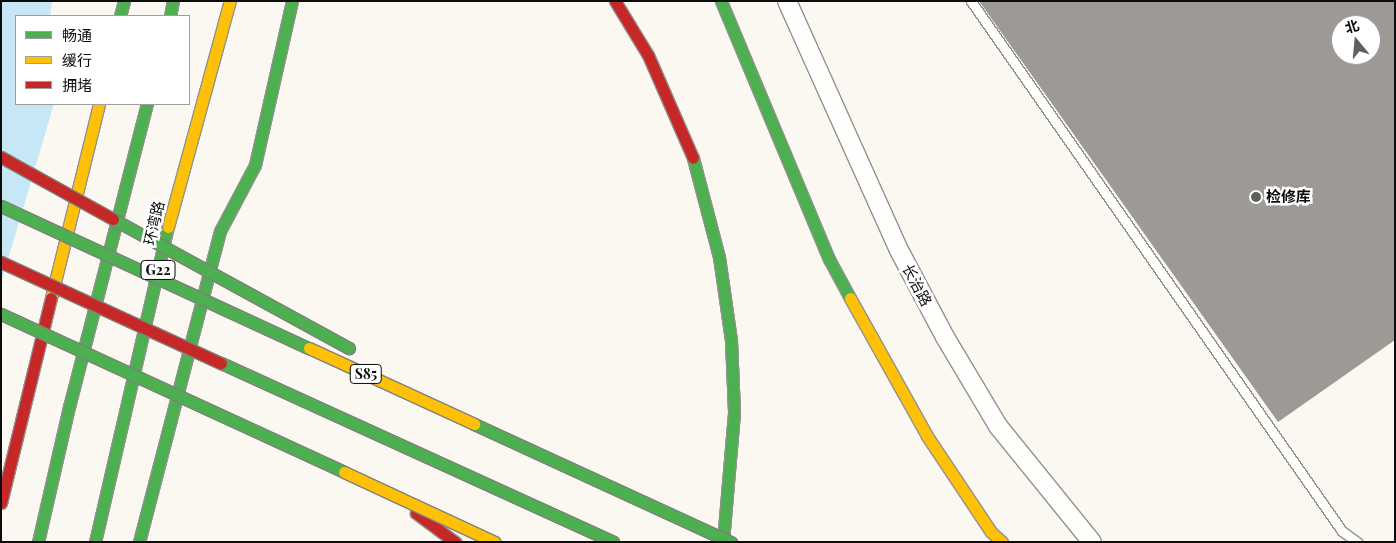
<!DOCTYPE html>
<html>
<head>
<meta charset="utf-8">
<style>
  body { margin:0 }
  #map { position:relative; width:1396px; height:543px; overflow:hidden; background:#faf8f0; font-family:"Playfair Display","Noto Sans SC",serif }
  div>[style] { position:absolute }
  .water>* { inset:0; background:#c6e7f5 }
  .building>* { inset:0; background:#9d9a96 }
  .roads { filter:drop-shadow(1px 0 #93928f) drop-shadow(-1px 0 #93928f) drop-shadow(0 1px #93928f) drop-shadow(0 -1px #93928f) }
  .lane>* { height:9px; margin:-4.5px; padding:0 4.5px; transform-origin:4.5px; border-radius:4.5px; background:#fefefd }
  .street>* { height:18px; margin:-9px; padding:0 9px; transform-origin:9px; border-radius:9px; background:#fefefd }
  .fast>* { height:11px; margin:-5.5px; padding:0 5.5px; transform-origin:5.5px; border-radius:5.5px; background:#4caf50 }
  .slow>* { height:11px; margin:-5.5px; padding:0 5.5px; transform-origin:5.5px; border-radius:5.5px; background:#ffc107 }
  .jam>* { height:11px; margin:-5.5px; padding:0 5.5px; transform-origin:5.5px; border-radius:5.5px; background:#c62828 }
  .bridges { filter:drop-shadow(1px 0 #80807c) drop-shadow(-1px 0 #80807c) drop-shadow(0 1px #80807c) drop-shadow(0 -1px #80807c) }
  .fast-bridge>* { height:11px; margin:-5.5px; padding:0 5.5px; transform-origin:5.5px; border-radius:5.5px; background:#4caf50 }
  .slow-bridge>* { height:11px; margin:-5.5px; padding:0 5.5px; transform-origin:5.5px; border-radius:5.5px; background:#ffc107 }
  .jam-bridge>* { height:11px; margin:-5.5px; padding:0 5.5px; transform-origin:5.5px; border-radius:5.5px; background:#c62828 }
  .dots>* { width:14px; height:14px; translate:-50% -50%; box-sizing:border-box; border:2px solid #fff; border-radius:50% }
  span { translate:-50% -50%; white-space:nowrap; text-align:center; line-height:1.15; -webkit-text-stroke:5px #fff; paint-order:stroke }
  .shield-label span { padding:1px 4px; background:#fff; border:1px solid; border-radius:4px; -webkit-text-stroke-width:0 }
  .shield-label { font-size:14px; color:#0c0c0c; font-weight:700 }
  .poi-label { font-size:15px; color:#0c0c0c; font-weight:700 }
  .left { translate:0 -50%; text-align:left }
  .street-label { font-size:15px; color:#0c0c0c }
  .frame { position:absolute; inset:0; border:2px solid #0c0c0c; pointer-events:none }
  .legend { position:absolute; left:15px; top:15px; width:175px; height:90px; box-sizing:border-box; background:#fff; border:1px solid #9e9e9e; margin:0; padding:6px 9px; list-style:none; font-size:15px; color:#0c0c0c }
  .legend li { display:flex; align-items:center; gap:10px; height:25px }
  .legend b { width:25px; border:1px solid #9e9e9e }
  .north { position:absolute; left:1331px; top:15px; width:50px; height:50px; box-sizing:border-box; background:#fff; border:1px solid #9e9e9e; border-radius:50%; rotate:343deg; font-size:14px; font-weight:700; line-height:20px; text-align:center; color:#0c0c0c }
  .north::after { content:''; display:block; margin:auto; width:18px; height:22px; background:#5f5f5c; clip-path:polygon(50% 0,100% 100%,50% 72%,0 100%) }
</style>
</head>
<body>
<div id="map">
  <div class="water">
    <div style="clip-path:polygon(1px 1px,52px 1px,50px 16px,16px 16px,16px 104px,53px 104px,53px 107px,1px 283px)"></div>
  </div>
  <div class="building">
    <div style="clip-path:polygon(evenodd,979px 1px,1395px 1px,1395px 340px,1278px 422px,979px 1px,1341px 25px,1371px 25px,1371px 55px,1341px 55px,1341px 25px)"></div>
  </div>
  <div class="roads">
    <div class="lane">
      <div style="left:971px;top:1px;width:647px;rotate:55.01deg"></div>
      <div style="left:1342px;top:531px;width:19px;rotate:36deg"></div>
    </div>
    <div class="street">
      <div style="left:787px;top:1px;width:275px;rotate:65.8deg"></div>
      <div style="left:900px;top:252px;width:96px;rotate:62.1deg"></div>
      <div style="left:945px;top:337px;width:104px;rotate:59.2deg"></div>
      <div style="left:998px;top:426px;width:149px;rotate:51deg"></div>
    </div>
    <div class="fast">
      <div style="left:721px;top:1px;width:280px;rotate:67.3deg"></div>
      <div style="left:829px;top:259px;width:44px;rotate:61.7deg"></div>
      <div style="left:120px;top:16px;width:16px;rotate:-75deg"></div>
      <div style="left:170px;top:16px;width:15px;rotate:-79deg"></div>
      <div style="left:693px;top:158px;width:102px;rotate:75.3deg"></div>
      <div style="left:719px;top:257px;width:84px;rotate:81.8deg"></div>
      <div style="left:731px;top:340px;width:73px;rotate:87.6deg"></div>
      <div style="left:734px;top:413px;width:129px;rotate:94.9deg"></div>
      <div style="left:38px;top:542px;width:139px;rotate:-77.1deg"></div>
      <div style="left:69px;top:407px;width:313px;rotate:-75.6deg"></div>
      <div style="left:95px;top:542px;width:323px;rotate:-77deg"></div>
      <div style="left:139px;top:542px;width:321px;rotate:-75.4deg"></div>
      <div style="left:220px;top:231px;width:75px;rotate:-62.1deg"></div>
      <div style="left:255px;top:165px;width:168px;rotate:-77.3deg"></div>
    </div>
    <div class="slow">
      <div style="left:168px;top:227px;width:234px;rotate:-74.7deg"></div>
      <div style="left:51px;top:298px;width:200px;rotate:-76.1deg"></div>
      <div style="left:850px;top:298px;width:158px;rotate:60.8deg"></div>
      <div style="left:927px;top:436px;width:115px;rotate:56.3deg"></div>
      <div style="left:991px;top:532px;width:15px;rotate:42deg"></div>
    </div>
    <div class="jam">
      <div style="left:615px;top:1px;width:63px;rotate:58.6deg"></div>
      <div style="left:648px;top:55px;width:112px;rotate:66.4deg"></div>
      <div style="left:1px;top:503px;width:211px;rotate:-76.3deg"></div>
      <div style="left:416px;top:513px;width:49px;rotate:36.6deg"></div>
    </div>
  </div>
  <div class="bridges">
    <div class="fast-bridge">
      <div style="left:1px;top:206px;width:339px;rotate:24.8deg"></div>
      <div style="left:113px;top:219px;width:269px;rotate:28.7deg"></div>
      <div style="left:1px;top:314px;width:378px;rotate:24.7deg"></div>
      <div style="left:221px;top:363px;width:431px;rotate:24.5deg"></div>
      <div style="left:474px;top:424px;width:283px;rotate:24.7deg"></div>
    </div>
    <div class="slow-bridge">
      <div style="left:309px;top:348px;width:182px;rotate:24.7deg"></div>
      <div style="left:344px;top:472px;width:166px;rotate:24.9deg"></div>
    </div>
    <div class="jam-bridge">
      <div style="left:1px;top:157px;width:128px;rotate:29deg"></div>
      <div style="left:1px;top:262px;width:242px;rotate:24.7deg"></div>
    </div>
  </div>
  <div class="dots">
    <div style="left:1256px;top:197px;background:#5f5f5c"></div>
  </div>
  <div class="shield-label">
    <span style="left:158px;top:270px">G22</span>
    <span style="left:366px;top:374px">S85</span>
  </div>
  <div class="poi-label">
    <span class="left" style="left:1266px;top:197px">检修库</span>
  </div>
  <div class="street-label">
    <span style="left:154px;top:223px;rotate:-77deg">环湾路</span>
    <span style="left:917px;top:285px;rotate:62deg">长治路</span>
  </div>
  <div class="frame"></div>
  <ul class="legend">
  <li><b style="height:6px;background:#4caf50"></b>畅通</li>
  <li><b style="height:6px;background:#ffc107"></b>缓行</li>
  <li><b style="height:6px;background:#c62828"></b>拥堵</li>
  </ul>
  <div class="north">北</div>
</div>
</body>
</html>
